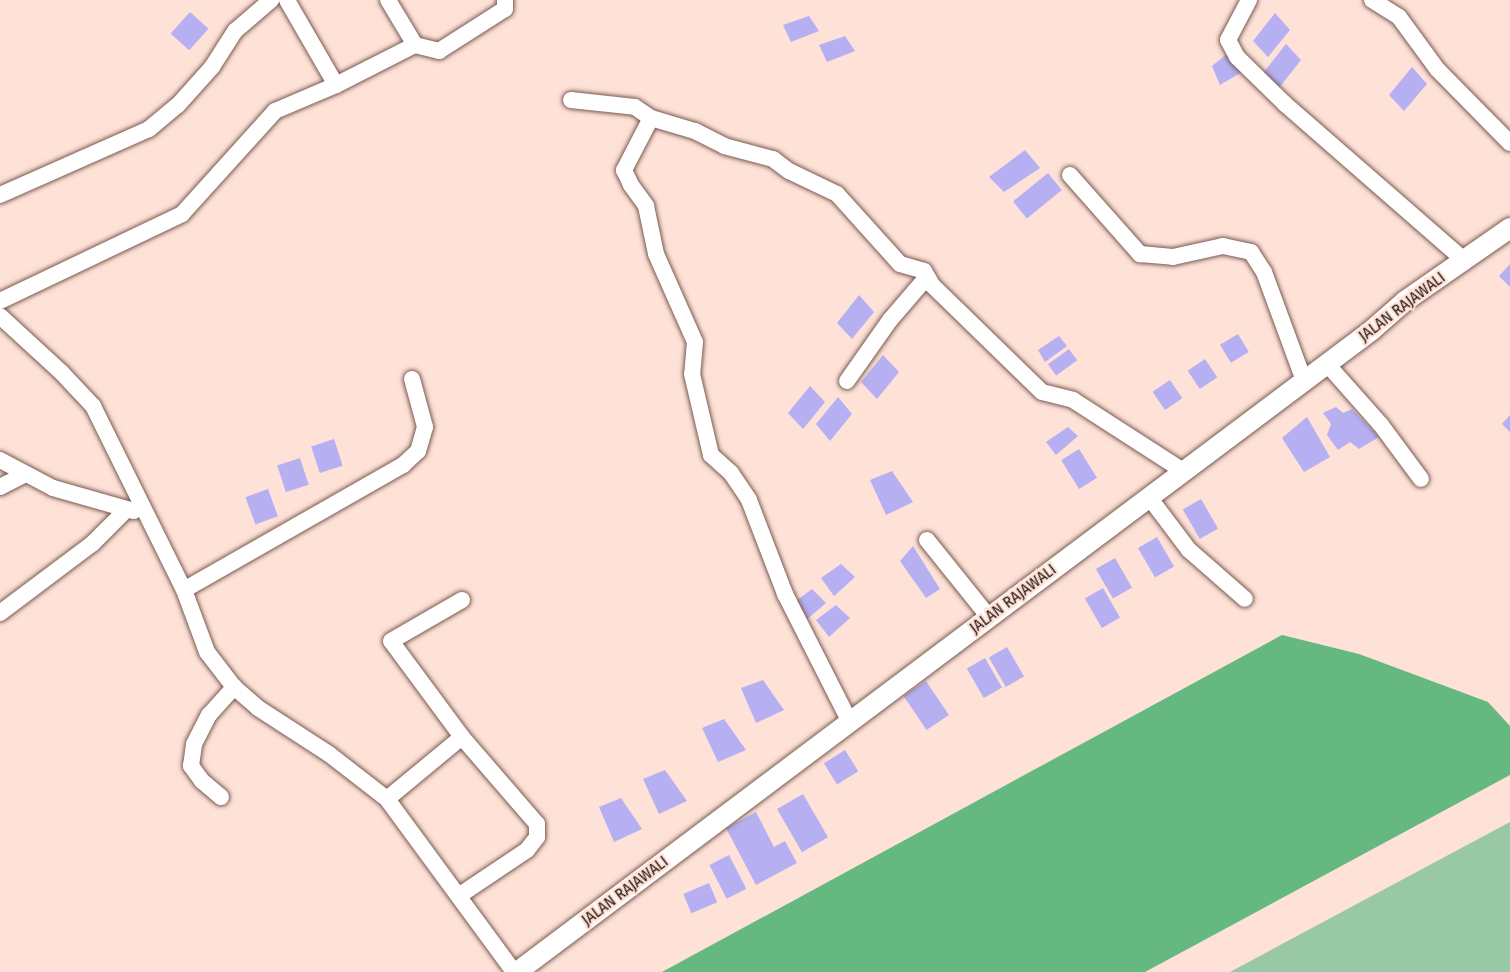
<!DOCTYPE html>
<style>
body{margin:0}
#map{position:relative;width:1510px;height:972px;overflow:hidden;background:#fee1d7;font-family:"Fira Sans Condensed",sans-serif}
div>[style]{position:absolute}
.green>*{inset:0;background:#98c8a5}
.forest>*{inset:0;background:#65b87f}
.building>*{inset:0;background:#b6b0f2;transform-origin:0 0}
.roads{filter:drop-shadow(0 0 2px #795a50) drop-shadow(0 0 2px #795a50)}
.minor>*{height:16px;margin:-8px;padding:0 8px;transform-origin:8px;border-radius:8px;background:#fff}
.tertiary>*{height:20px;margin:-10px;padding:0 10px;transform-origin:10px;border-radius:10px;background:#fff}
span{translate:-50% -50%;white-space:nowrap;text-align:center;line-height:1.15;-webkit-text-stroke:4.5px #fee1d7;paint-order:stroke}
.street-label{font-size:16px;color:#231713}
</style>
<div id="map">
<div class="green">
<div style="clip-path:polygon(1510px 822px,1510px 972px,1230px 972px,1282px 944px)"></div>
</div>
<div class="forest">
<div style="clip-path:polygon(1282px 635px,1359px 654px,1488px 702px,1510px 726px,1510px 775px,1145px 972px,662px 972px)"></div>
</div>
<div class="building">
<div style="left:190px;top:12px;width:25px;height:29px;rotate:42deg"></div>
<div style="clip-path:polygon(1275px 13px,1290px 30px,1268px 57px,1253px 41px)"></div>
<div style="clip-path:polygon(809px 16px,819px 31px,791px 42px,783px 25px)"></div>
<div style="clip-path:polygon(845px 36px,855px 51px,827px 62px,819px 45px)"></div>
<div style="clip-path:polygon(1286px 44px,1301px 60px,1279px 88px,1264px 72px)"></div>
<div style="clip-path:polygon(1228px 53px,1242px 72px,1220px 85px,1212px 66px)"></div>
<div style="clip-path:polygon(1412px 67px,1427px 84px,1404px 111px,1389px 95px)"></div>
<div style="clip-path:polygon(1025px 150px,1040px 168px,1004px 192px,989px 177px)"></div>
<div style="left:1048px;top:173px;width:22px;height:45px;rotate:51deg"></div>
<div style="clip-path:polygon(1510px 264px,1510px 287px,1499px 276px)"></div>
<div style="clip-path:polygon(859px 295px,874px 312px,852px 339px,837px 323px)"></div>
<div style="left:1238px;top:334px;width:21px;height:21px;rotate:59deg"></div>
<div style="clip-path:polygon(1059px 336px,1067px 346px,1045px 362px,1038px 350px)"></div>
<div style="left:1069px;top:349px;width:14px;height:26px;rotate:54deg"></div>
<div style="clip-path:polygon(883px 355px,899px 372px,877px 399px,861px 382px)"></div>
<div style="left:1205px;top:359px;width:22px;height:21px;rotate:56deg"></div>
<div style="left:1170px;top:380px;width:22px;height:21px;rotate:56deg"></div>
<div style="clip-path:polygon(810px 386px,825px 402px,803px 429px,788px 413px)"></div>
<div style="clip-path:polygon(838px 397px,852px 414px,830px 441px,816px 424px)"></div>
<div style="clip-path:polygon(1336px 407px,1343px 413px,1352px 409px,1379px 437px,1359px 449px,1350px 442px,1338px 450px,1327px 435px,1331px 424px,1323px 413px)"></div>
<div style="clip-path:polygon(1510px 415px,1510px 432px,1502px 424px)"></div>
<div style="clip-path:polygon(1307px 417px,1330px 457px,1304px 472px,1282px 438px)"></div>
<div style="clip-path:polygon(1068px 427px,1078px 436px,1056px 455px,1046px 442px)"></div>
<div style="left:334px;top:439px;width:28px;height:24px;rotate:72deg"></div>
<div style="left:1079px;top:449px;width:34px;height:21px;rotate:58deg"></div>
<div style="left:300px;top:458px;width:28px;height:24px;rotate:72deg"></div>
<div style="clip-path:polygon(892px 471px,913px 502px,886px 515px,870px 480px)"></div>
<div style="left:268px;top:489px;width:29px;height:24px;rotate:70deg"></div>
<div style="left:1201px;top:499px;width:34px;height:21px;rotate:60deg"></div>
<div style="left:1157px;top:537px;width:34px;height:22px;rotate:60deg"></div>
<div style="clip-path:polygon(913px 546px,940px 589px,926px 598px,900px 561px)"></div>
<div style="left:1115px;top:558px;width:34px;height:22px;rotate:60deg"></div>
<div style="clip-path:polygon(841px 564px,855px 577px,834px 596px,821px 578px)"></div>
<div style="left:1103px;top:588px;width:34px;height:21px;rotate:60deg"></div>
<div style="clip-path:polygon(812px 589px,826px 603px,805px 621px,792px 604px)"></div>
<div style="clip-path:polygon(836px 605px,850px 618px,829px 637px,816px 620px)"></div>
<div style="left:1007px;top:647px;width:34px;height:21px;rotate:60deg"></div>
<div style="left:985px;top:658px;width:34px;height:21px;rotate:60deg"></div>
<div style="clip-path:polygon(763px 680px,784px 710px,756px 723px,741px 688px)"></div>
<div style="left:926px;top:681px;width:41px;height:27px;rotate:56deg"></div>
<div style="clip-path:polygon(724px 719px,746px 750px,718px 762px,702px 728px)"></div>
<div style="left:845px;top:750px;width:25px;height:25px;rotate:58deg"></div>
<div style="clip-path:polygon(665px 770px,687px 801px,659px 814px,643px 779px)"></div>
<div style="left:803px;top:794px;width:50px;height:30px;rotate:60deg"></div>
<div style="clip-path:polygon(621px 798px,642px 829px,614px 842px,599px 807px)"></div>
<div style="clip-path:polygon(756px 812px,774px 847px,785px 841px,797px 863px,756px 885px,726px 828px)"></div>
<div style="left:729px;top:855px;width:38px;height:22px;rotate:63deg"></div>
<div style="left:709px;top:883px;width:21px;height:28px;rotate:67deg"></div>
</div>
<div class="roads">
<div class="minor">
<div style="left:388px;top:0;width:52px;rotate:59deg"></div>
<div style="left:1249px;top:0;width:45px;rotate:117.7deg"></div>
<div style="left:1228px;top:40px;width:19px;rotate:62deg"></div>
<div style="left:1237px;top:57px;width:67px;rotate:44.4deg"></div>
<div style="left:1285px;top:104px;width:239px;rotate:41.1deg"></div>
<div style="left:1372px;top:0;width:32px;rotate:32deg"></div>
<div style="left:1399px;top:17px;width:64px;rotate:53.8deg"></div>
<div style="left:1437px;top:69px;width:104px;rotate:45.4deg"></div>
<div style="left:336px;top:85px;width:89px;rotate:-26.9deg"></div>
<div style="left:415px;top:45px;width:25px;rotate:14deg"></div>
<div style="left:439px;top:51px;width:78px;rotate:-32.5deg"></div>
<div style="left:505px;top:9px;width:9px;rotate:-90deg"></div>
<div style="left:571px;top:100px;width:64px;rotate:6.2deg"></div>
<div style="left:635px;top:107px;width:19px;rotate:35deg"></div>
<div style="left:651px;top:118px;width:46px;rotate:16.5deg"></div>
<div style="left:695px;top:131px;width:33px;rotate:27deg"></div>
<div style="left:724px;top:146px;width:51px;rotate:14.9deg"></div>
<div style="left:773px;top:159px;width:20px;rotate:37deg"></div>
<div style="left:789px;top:171px;width:53px;rotate:25.6deg"></div>
<div style="left:837px;top:194px;width:94px;rotate:48deg"></div>
<div style="left:900px;top:264px;width:25px;rotate:16deg"></div>
<div style="left:924px;top:271px;width:16px;rotate:60deg"></div>
<div style="left:932px;top:285px;width:153px;rotate:44.2deg"></div>
<div style="left:1042px;top:392px;width:32px;rotate:14deg"></div>
<div style="left:1073px;top:400px;width:131px;rotate:32.8deg"></div>
<div style="left:651px;top:118px;width:59px;rotate:117.4deg"></div>
<div style="left:624px;top:170px;width:17px;rotate:65deg"></div>
<div style="left:631px;top:185px;width:26px;rotate:54deg"></div>
<div style="left:646px;top:206px;width:49px;rotate:78.2deg"></div>
<div style="left:656px;top:254px;width:96px;rotate:66.1deg"></div>
<div style="left:695px;top:342px;width:32px;rotate:95deg"></div>
<div style="left:692px;top:374px;width:83px;rotate:76.8deg"></div>
<div style="left:711px;top:455px;width:27px;rotate:42deg"></div>
<div style="left:731px;top:473px;width:32px;rotate:56deg"></div>
<div style="left:749px;top:500px;width:101px;rotate:69deg"></div>
<div style="left:785px;top:594px;width:144px;rotate:63.1deg"></div>
<div style="left:1070px;top:175px;width:106px;rotate:48.5deg"></div>
<div style="left:1140px;top:254px;width:33px;rotate:5deg"></div>
<div style="left:1173px;top:257px;width:51px;rotate:-12.4deg"></div>
<div style="left:1223px;top:246px;width:29px;rotate:12deg"></div>
<div style="left:1251px;top:252px;width:24px;rotate:57deg"></div>
<div style="left:1264px;top:272px;width:116px;rotate:69.8deg"></div>
<div style="left:0;top:195px;width:163px;rotate:-23.9deg"></div>
<div style="left:149px;top:129px;width:38px;rotate:-40deg"></div>
<div style="left:178px;top:105px;width:51px;rotate:-48.2deg"></div>
<div style="left:212px;top:67px;width:43px;rotate:-57.4deg"></div>
<div style="left:235px;top:31px;width:48px;rotate:-40.7deg"></div>
<div style="left:0;top:301px;width:202px;rotate:-25.5deg"></div>
<div style="left:182px;top:214px;width:139px;rotate:-47.9deg"></div>
<div style="left:275px;top:111px;width:66px;rotate:-23.1deg"></div>
<div style="left:336px;top:85px;width:98px;rotate:-120deg"></div>
<div style="left:0;top:316px;width:83px;rotate:42.6deg"></div>
<div style="left:61px;top:372px;width:47px;rotate:46.7deg"></div>
<div style="left:93px;top:406px;width:205px;rotate:63.7deg"></div>
<div style="left:1327px;top:364px;width:81px;rotate:48.5deg"></div>
<div style="left:1381px;top:425px;width:67px;rotate:53.5deg"></div>
<div style="left:412px;top:379px;width:50px;rotate:74.8deg"></div>
<div style="left:425px;top:427px;width:25px;rotate:106deg"></div>
<div style="left:418px;top:451px;width:21px;rotate:137deg"></div>
<div style="left:403px;top:465px;width:252px;rotate:150.3deg"></div>
<div style="left:184px;top:590px;width:66px;rotate:69.6deg"></div>
<div style="left:207px;top:652px;width:44px;rotate:52.4deg"></div>
<div style="left:234px;top:687px;width:32px;rotate:41deg"></div>
<div style="left:258px;top:708px;width:85px;rotate:32.9deg"></div>
<div style="left:329px;top:754px;width:73px;rotate:37.8deg"></div>
<div style="left:387px;top:799px;width:215px;rotate:53.7deg"></div>
<div style="left:847px;top:381px;width:75px;rotate:-54.8deg"></div>
<div style="left:890px;top:320px;width:57px;rotate:-49.3deg"></div>
<div style="left:0;top:460px;width:60px;rotate:27.8deg"></div>
<div style="left:53px;top:488px;width:84px;rotate:15.9deg"></div>
<div style="left:0;top:487px;width:29px;rotate:-27deg"></div>
<div style="left:1149px;top:497px;width:66px;rotate:53deg"></div>
<div style="left:1189px;top:550px;width:74px;rotate:41.2deg"></div>
<div style="left:927px;top:540px;width:99px;rotate:51.2deg"></div>
<div style="left:0;top:613px;width:115px;rotate:-36.9deg"></div>
<div style="left:92px;top:544px;width:49px;rotate:-45deg"></div>
<div style="left:221px;top:797px;width:25px;rotate:-140deg"></div>
<div style="left:202px;top:781px;width:19px;rotate:-126deg"></div>
<div style="left:191px;top:766px;width:22px;rotate:-82deg"></div>
<div style="left:194px;top:744px;width:33px;rotate:-63deg"></div>
<div style="left:209px;top:715px;width:38px;rotate:-48deg"></div>
<div style="left:387px;top:799px;width:97px;rotate:-39.6deg"></div>
<div style="left:460px;top:895px;width:81px;rotate:-33.9deg"></div>
<div style="left:527px;top:850px;width:16px;rotate:-52deg"></div>
<div style="left:537px;top:837px;width:13px;rotate:-90deg"></div>
<div style="left:537px;top:824px;width:115px;rotate:-130.8deg"></div>
<div style="left:462px;top:737px;width:119px;rotate:-126.5deg"></div>
<div style="left:391px;top:641px;width:82px;rotate:-30deg"></div>
</div>
<div class="tertiary">
<div style="left:517px;top:972px;width:1069px;rotate:-36.9deg"></div>
<div style="left:1372px;top:330px;width:44px;rotate:-41.3deg"></div>
<div style="left:1405px;top:301px;width:128px;rotate:-34.8deg"></div>
</div>
</div>
<div class="street-label">
<span style="left:1402px;top:307px;rotate:-37deg">JALAN RAJAWALI</span>
<span style="left:1013px;top:599px;rotate:-37deg">JALAN RAJAWALI</span>
<span style="left:625px;top:891px;rotate:-37deg">JALAN RAJAWALI</span>
</div>
</div>
